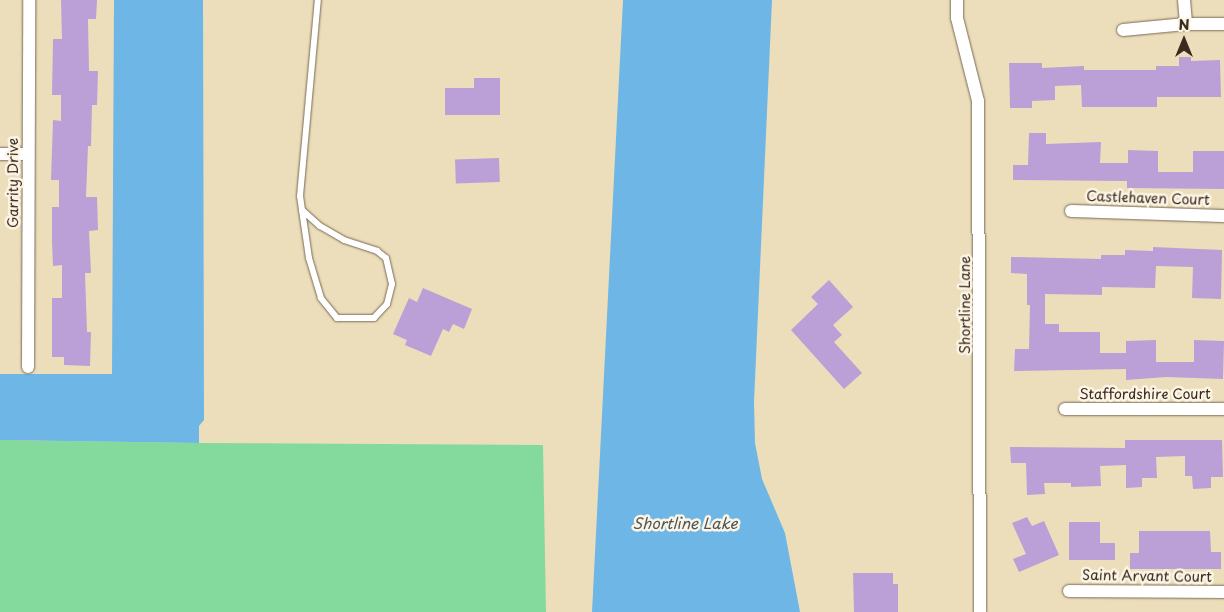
<!DOCTYPE html>
<style>
body{margin:0}
#map{position:relative;width:1224px;height:612px;overflow:hidden;background:#ecdebb;font-family:"Playpen Sans",sans-serif}
div>[style]{position:absolute}
.green>*{inset:0;background:#84da9d}
.water>*{inset:0;background:#6db6e5}
.building>*{inset:0;background:#bb9fd7;transform-origin:0 0}
.roads{filter:drop-shadow(0 0 1px #796955) drop-shadow(0 0 1px #796955)}
.service>*{height:6px;margin:-3px;padding:0 3px;transform-origin:3px;border-radius:3px;background:#fff}
.minor>*{height:12px;margin:-6px;padding:0 6px;transform-origin:6px;border-radius:6px;background:#fff}
span{translate:-50% -50%;white-space:nowrap;text-align:center;line-height:1.15;-webkit-text-stroke:5px #fcf5e5;paint-order:stroke}
.street-label{font-size:14px;color:#3b2a1e}
.water-label{font-size:15px;color:#4a545a;font-style:italic}
.north{position:absolute;left:1159px;top:15px;width:50px;height:50px;-webkit-text-stroke:4px #fcf5e5;paint-order:stroke;rotate:0deg;font-size:14px;font-weight:700;line-height:20px;text-align:center;color:#3b2a1e}
.north::after{content:'';display:block;margin:auto;width:18px;height:22px;background:#3b2a1e;clip-path:polygon(50% 0,100% 100%,50% 72%,0 100%)}
</style>
<div id="map">
<div class="green">
<div style="clip-path:polygon(0 440px,199px 443px,543px 445px,546px 612px,0 612px)"></div>
</div>
<div class="water">
<div style="clip-path:polygon(114px 0,203px 0,204px 420px,199px 426px,199px 443px,0 440px,0 374px,112px 374px)"></div>
<div style="clip-path:polygon(623px 0,772px 0,754px 402px,755px 443px,762px 479px,785px 533px,800px 612px,592px 612px)"></div>
</div>
<div class="building">
<div style="clip-path:polygon(61px 0,97px 0,96px 19px,88px 19px,89px 71px,98px 71px,97px 105px,92px 105px,91px 146px,88px 146px,86px 197px,97px 197px,98px 230px,89px 231px,91px 273px,85px 273px,87px 332px,91px 332px,90px 366px,64px 365px,64px 357px,52px 357px,52px 298px,62px 298px,62px 265px,53px 266px,52px 241px,52px 207px,59px 207px,59px 180px,51px 180px,53px 120px,61px 121px,61px 95px,52px 95px,53px 39px,62px 39px)"></div>
<div style="clip-path:polygon(1179px 57px,1191px 57px,1191px 61px,1220px 60px,1221px 97px,1157px 97px,1157px 107px,1082px 107px,1081px 85px,1055px 86px,1055px 100px,1032px 101px,1032px 108px,1010px 108px,1009px 63px,1042px 63px,1042px 68px,1084px 66px,1084px 70px,1156px 70px,1156px 66px,1179px 66px)"></div>
<div style="clip-path:polygon(474px 78px,500px 78px,500px 115px,445px 115px,445px 88px,474px 88px)"></div>
<div style="clip-path:polygon(1029px 133px,1046px 133px,1046px 144px,1101px 142px,1100px 163px,1128px 163px,1128px 150px,1158px 151px,1158px 172px,1193px 172px,1193px 151px,1224px 151px,1224px 189px,1127px 188px,1127px 181px,1013px 180px,1013px 165px,1028px 165px)"></div>
<div style="left:499px;top:158px;width:24px;height:44px;rotate:88deg"></div>
<div style="clip-path:polygon(1153px 247px,1222px 250px,1221px 299px,1192px 298px,1193px 267px,1156px 266px,1155px 288px,1102px 287px,1102px 295px,1045px 294px,1045px 324px,1059px 324px,1059px 332px,1100px 332px,1100px 353px,1126px 353px,1126px 341px,1156px 340px,1156px 362px,1194px 362px,1194px 340px,1224px 341px,1223px 379px,1166px 377px,1126px 380px,1126px 369px,1014px 371px,1015px 349px,1029px 349px,1030px 305px,1027px 305px,1027px 274px,1011px 273px,1011px 257px,1101px 259px,1101px 255px,1125px 255px,1125px 250px,1153px 251px)"></div>
<div style="clip-path:polygon(829px 280px,853px 307px,833px 325px,842px 335px,834px 342px,862px 373px,844px 389px,791px 330px,818px 304px,811px 297px)"></div>
<div style="clip-path:polygon(423px 288px,472px 309px,464px 329px,453px 324px,449px 332px,443px 329px,431px 356px,405px 345px,407px 340px,393px 334px,409px 298px,417px 302px)"></div>
<div style="clip-path:polygon(1125px 440px,1222px 440px,1223px 477px,1211px 477px,1211px 488px,1193px 489px,1192px 476px,1185px 476px,1185px 456px,1156px 457px,1157px 478px,1142px 478px,1142px 487px,1126px 488px,1126px 465px,1100px 466px,1101px 486px,1071px 487px,1071px 483px,1044px 483px,1045px 494px,1027px 495px,1026px 463px,1011px 463px,1010px 447px,1125px 448px)"></div>
<div style="clip-path:polygon(1027px 517px,1032px 526px,1044px 521px,1059px 555px,1019px 572px,1013px 559px,1026px 554px,1012px 523px)"></div>
<div style="clip-path:polygon(1069px 522px,1100px 522px,1100px 543px,1115px 543px,1115px 560px,1069px 560px)"></div>
<div style="clip-path:polygon(1139px 531px,1210px 531px,1211px 552px,1221px 552px,1221px 569px,1130px 569px,1130px 553px,1139px 553px)"></div>
<div style="clip-path:polygon(853px 573px,893px 573px,893px 584px,898px 584px,898px 612px,854px 612px)"></div>
</div>
<div class="roads">
<div class="service">
<div style="left:302px;top:210px;width:24px;rotate:42deg"></div>
<div style="left:320px;top:226px;width:28px;rotate:30deg"></div>
<div style="left:344px;top:240px;width:35px;rotate:18deg"></div>
<div style="left:377px;top:251px;width:11px;rotate:38deg"></div>
<div style="left:386px;top:258px;width:27px;rotate:77deg"></div>
<div style="left:392px;top:284px;width:21px;rotate:104deg"></div>
<div style="left:387px;top:304px;width:19px;rotate:133deg"></div>
<div style="left:374px;top:318px;width:37px;rotate:180deg"></div>
<div style="left:337px;top:318px;width:26px;rotate:-129deg"></div>
<div style="left:321px;top:298px;width:42px;rotate:-106.7deg"></div>
<div style="left:309px;top:258px;width:49px;rotate:-98.3deg"></div>
<div style="left:302px;top:210px;width:14px;rotate:-98deg"></div>
<div style="left:300px;top:196px;width:197px;rotate:-84.8deg"></div>
</div>
<div class="minor">
<div style="left:957px;top:0;width:18px;rotate:90deg"></div>
<div style="left:957px;top:18px;width:86px;rotate:75.8deg"></div>
<div style="left:978px;top:101px;width:511px;rotate:89.78deg"></div>
<div style="left:1184px;top:0;width:24px;rotate:85deg"></div>
<div style="left:1123px;top:30px;width:63px;rotate:-5.4deg"></div>
<div style="left:1186px;top:24px;width:38px"></div>
<div style="left:0;top:154px;width:28px"></div>
<div style="left:1071px;top:211px;width:153px;rotate:1.9deg"></div>
<div style="left:28px;top:367px;width:367px;rotate:-89.8deg"></div>
<div style="left:1065px;top:409px;width:159px"></div>
<div style="left:1069px;top:591px;width:155px;rotate:0.4deg"></div>
</div>
</div>
<div class="street-label">
<span style="left:13px;top:183px;rotate:-90deg">Garrity Drive</span>
<span style="left:1148px;top:198px;rotate:2deg">Castlehaven Court</span>
<span style="left:965px;top:305px;rotate:-90deg">Shortline Lane</span>
<span style="left:1145px;top:394px">Staffordshire Court</span>
<span style="left:1147px;top:576px;rotate:1deg">Saint Arvant Court</span>
</div>
<div class="water-label">
<span style="left:685px;top:523px">Shortline Lake</span>
</div>
<div class="north">N</div>
</div>
